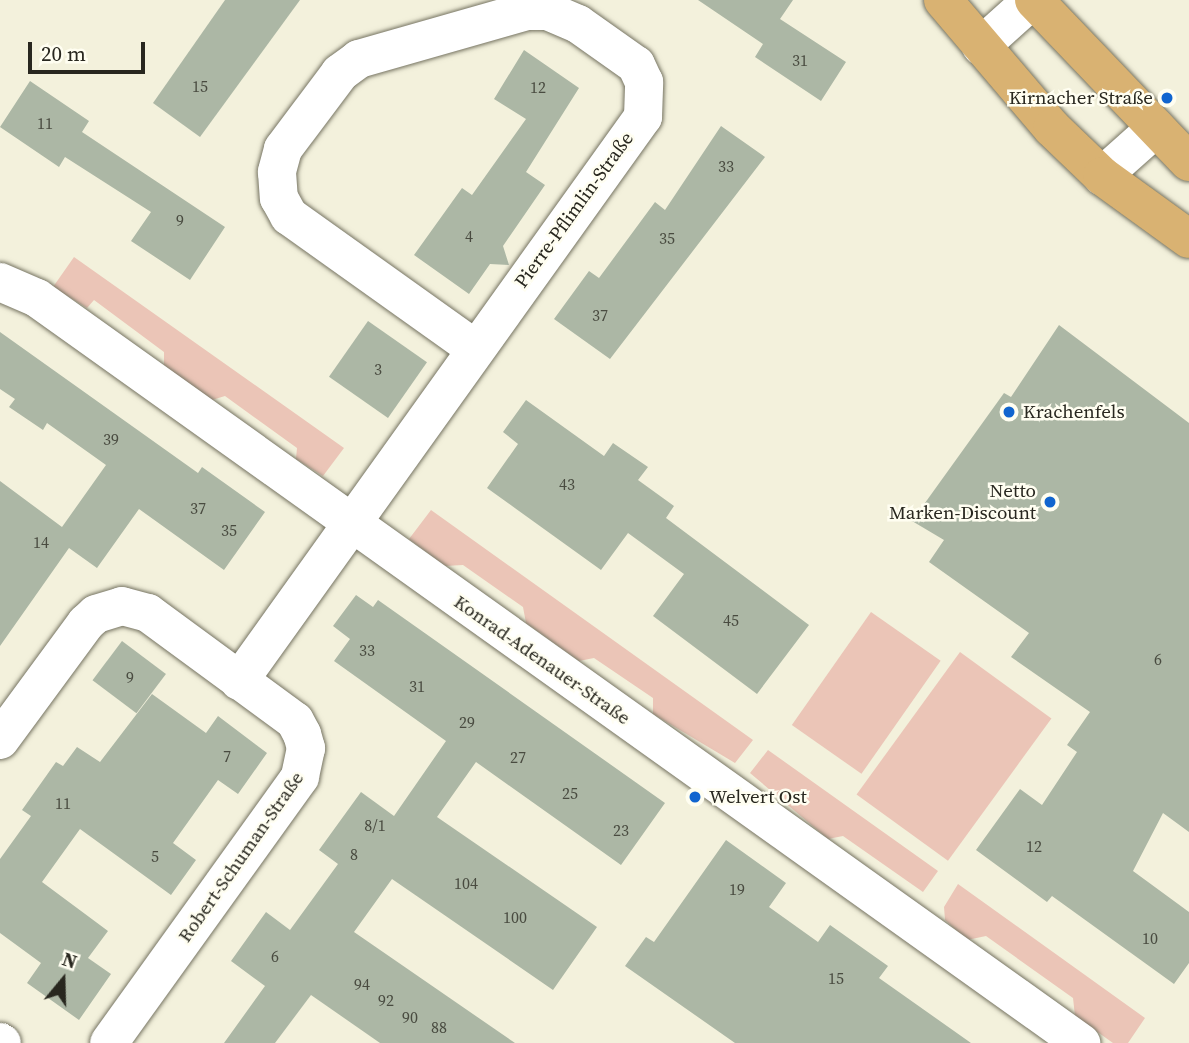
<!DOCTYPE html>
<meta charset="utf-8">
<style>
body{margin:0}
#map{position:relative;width:1189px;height:1043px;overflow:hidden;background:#f3f1dc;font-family:"Source Serif 4",serif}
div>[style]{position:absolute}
.green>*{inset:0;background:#ebc5b7;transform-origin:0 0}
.building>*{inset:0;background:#acb7a5;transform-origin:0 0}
.roads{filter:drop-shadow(0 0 2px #767462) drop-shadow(0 0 2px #767462)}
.minor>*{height:38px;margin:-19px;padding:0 19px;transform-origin:19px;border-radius:19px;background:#fff}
.major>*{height:38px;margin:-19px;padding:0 19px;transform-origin:19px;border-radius:19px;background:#d9b272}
.dots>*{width:19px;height:19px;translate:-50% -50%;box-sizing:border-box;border:4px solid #fffef1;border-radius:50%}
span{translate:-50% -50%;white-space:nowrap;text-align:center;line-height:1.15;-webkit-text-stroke:5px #fffef1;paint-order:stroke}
.number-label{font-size:16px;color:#494b40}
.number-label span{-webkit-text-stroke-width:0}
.poi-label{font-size:19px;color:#28271f}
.right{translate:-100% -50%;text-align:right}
.left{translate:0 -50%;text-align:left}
.street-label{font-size:19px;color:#28271f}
.north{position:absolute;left:28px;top:945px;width:70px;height:70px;-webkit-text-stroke:5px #fffef1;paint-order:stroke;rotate:19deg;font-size:19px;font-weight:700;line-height:28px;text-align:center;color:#28271f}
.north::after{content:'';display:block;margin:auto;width:24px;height:32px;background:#28271f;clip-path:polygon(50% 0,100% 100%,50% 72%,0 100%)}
.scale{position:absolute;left:28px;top:42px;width:117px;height:32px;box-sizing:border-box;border:4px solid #28271f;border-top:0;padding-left:9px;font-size:21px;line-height:24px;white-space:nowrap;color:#28271f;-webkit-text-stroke:5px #fffef1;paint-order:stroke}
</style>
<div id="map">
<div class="green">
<div style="clip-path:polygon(74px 257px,344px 448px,323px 476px,296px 459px,297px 448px,225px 396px,212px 400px,164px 366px,164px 352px,94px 300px,87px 308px,53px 287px)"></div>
<div style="clip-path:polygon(431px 510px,753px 740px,735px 763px,653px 714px,653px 698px,594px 658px,579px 661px,526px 623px,523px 607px,463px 565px,445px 566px,409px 539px)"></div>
<div style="left:871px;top:612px;width:85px;height:138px;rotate:35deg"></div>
<div style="left:960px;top:652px;width:113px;height:176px;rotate:36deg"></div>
<div style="clip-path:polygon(768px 750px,938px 871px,923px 892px,843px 836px,828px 839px,750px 773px)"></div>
<div style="clip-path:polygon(958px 884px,1145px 1018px,1128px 1043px,1113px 1043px,1075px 1016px,1073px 998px,986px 936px,967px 940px,945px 920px,944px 907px)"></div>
</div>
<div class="building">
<div style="clip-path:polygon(225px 0,300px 0,200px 137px,153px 103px)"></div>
<div style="clip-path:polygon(698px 0,793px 0,780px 19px,846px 62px,821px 101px,755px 57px,763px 44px)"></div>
<div style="clip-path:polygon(524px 50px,579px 88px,526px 172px,545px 185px,503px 246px,509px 265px,490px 264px,469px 294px,414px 255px,462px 188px,472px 195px,526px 119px,494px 99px)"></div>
<div style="clip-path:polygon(30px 81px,89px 121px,82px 132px,225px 227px,190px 280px,131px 241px,151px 212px,65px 157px,59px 167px,0 127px)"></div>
<div style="clip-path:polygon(721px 126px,765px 157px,610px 359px,554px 319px,589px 271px,599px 278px,655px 202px,665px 210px)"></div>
<div style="left:368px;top:321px;width:72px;height:68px;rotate:35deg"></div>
<div style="clip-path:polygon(1059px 325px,1189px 423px,1189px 832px,1163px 813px,1133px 871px,1189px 912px,1189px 963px,1174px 984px,1052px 896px,1047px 902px,976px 850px,1020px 789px,1042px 805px,1077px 752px,1067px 745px,1090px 712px,1011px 657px,1029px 633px,929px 562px,944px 540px,912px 521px,1004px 393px,1011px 397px)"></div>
<div style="clip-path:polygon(0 332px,198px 473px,202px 467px,265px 512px,224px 570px,139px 509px,97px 568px,69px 548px,0 646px,0 481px,62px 527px,106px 465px,47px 423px,43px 430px,9px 407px,15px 399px,0 389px)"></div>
<div style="clip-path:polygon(526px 400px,604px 456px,613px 443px,648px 467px,638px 480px,674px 506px,666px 518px,809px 625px,757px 694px,653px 616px,684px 574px,628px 533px,601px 570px,487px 488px,518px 444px,503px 432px)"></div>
<div style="clip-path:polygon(356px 595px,373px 607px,378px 600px,665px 803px,621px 865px,476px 762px,437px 817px,597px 927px,553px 990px,392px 879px,354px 932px,515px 1043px,380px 1043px,311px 995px,275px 1043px,224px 1043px,265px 986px,231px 961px,266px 912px,290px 930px,338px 864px,319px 850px,361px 792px,394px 816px,446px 741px,334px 661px,350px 639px,333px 626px)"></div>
<div style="left:122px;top:641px;width:55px;height:49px;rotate:37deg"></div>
<div style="clip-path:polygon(152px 694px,206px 733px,218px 716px,267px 753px,238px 794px,218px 780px,173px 843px,196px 860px,171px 895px,80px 829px,42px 882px,108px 931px,88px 958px,111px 974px,79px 1020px,27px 983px,41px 963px,0 933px,0 859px,31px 816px,22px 810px,56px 762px,63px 766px,77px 747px,100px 762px)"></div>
<div style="clip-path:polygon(726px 840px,786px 883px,769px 907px,818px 942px,830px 925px,888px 966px,879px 978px,971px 1043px,735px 1043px,625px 966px,646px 937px,654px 942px)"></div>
</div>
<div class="roads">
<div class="minor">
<div style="left:981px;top:46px;width:69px;rotate:-42deg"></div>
<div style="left:1102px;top:176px;width:72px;rotate:-41.6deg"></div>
<div style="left:0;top:282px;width:40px;rotate:23.4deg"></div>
<div style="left:37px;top:298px;width:1283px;rotate:35.51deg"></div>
<div style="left:239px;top:681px;width:694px;rotate:-54.39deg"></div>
<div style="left:643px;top:117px;width:35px;rotate:-88deg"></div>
<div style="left:644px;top:82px;width:19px;rotate:-115deg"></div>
<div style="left:636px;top:65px;width:71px;rotate:-144.7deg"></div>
<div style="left:578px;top:24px;width:33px;rotate:-157deg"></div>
<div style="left:548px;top:11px;width:21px;rotate:180deg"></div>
<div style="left:527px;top:11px;width:175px;rotate:164.1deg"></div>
<div style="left:359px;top:59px;width:24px;rotate:144deg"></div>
<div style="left:340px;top:73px;width:95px;rotate:126.9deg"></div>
<div style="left:283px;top:149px;width:24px;rotate:105deg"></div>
<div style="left:277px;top:172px;width:26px;rotate:86deg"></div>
<div style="left:279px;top:198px;width:21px;rotate:61deg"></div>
<div style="left:289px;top:216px;width:227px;rotate:35.5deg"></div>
<div style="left:0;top:740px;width:145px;rotate:-53.7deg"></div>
<div style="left:86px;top:623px;width:13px;rotate:-42deg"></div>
<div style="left:96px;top:614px;width:27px;rotate:-17deg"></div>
<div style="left:122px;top:606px;width:27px;rotate:15deg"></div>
<div style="left:148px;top:613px;width:182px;rotate:36.3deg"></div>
<div style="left:295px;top:721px;width:15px;rotate:62deg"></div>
<div style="left:302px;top:734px;width:15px;rotate:74deg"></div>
<div style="left:306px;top:748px;width:30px;rotate:102deg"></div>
<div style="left:300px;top:777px;width:327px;rotate:125.7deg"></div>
<div style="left:0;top:1042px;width:2px;rotate:27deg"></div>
</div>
<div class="major">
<div style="left:943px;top:0;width:168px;rotate:49.6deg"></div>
<div style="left:1052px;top:128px;width:69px;rotate:43.8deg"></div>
<div style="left:1102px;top:176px;width:107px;rotate:35.9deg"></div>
<div style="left:1034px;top:0;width:224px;rotate:46.3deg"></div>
</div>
</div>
<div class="dots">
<div style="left:1167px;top:98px;background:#1165cf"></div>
<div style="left:1009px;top:412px;background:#1165cf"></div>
<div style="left:1050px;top:502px;background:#1165cf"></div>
<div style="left:695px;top:797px;background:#1165cf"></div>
</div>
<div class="number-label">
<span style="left:800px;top:60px">31</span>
<span style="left:200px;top:86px">15</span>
<span style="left:538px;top:87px">12</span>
<span style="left:45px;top:123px">11</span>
<span style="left:726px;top:166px">33</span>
<span style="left:180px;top:220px">9</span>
<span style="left:469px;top:236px">4</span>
<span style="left:667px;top:238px">35</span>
<span style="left:600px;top:315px">37</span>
<span style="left:378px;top:369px">3</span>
<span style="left:111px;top:439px">39</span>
<span style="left:567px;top:484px">43</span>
<span style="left:198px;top:508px">37</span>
<span style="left:229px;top:530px">35</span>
<span style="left:41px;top:542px">14</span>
<span style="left:731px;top:620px">45</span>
<span style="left:367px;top:650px">33</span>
<span style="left:1158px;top:659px">6</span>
<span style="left:130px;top:677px">9</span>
<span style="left:417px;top:686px">31</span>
<span style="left:467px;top:722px">29</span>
<span style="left:227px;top:756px">7</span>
<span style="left:518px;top:757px">27</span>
<span style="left:570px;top:793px">25</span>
<span style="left:63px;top:803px">11</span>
<span style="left:375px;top:825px">8/1</span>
<span style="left:621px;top:830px">23</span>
<span style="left:1034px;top:846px">12</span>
<span style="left:354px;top:854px">8</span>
<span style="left:155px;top:856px">5</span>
<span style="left:466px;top:883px">104</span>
<span style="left:737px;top:889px">19</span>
<span style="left:515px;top:917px">100</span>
<span style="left:1150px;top:938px">10</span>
<span style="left:275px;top:956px">6</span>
<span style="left:836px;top:978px">15</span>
<span style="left:362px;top:984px">94</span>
<span style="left:386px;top:1000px">92</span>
<span style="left:410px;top:1017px">90</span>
<span style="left:439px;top:1027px">88</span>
</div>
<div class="poi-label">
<span class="right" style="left:1153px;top:98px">Kirnacher Straße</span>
<span class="left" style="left:1023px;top:412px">Krachenfels</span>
<span class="right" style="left:1036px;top:502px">Netto<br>Marken-Discount</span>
<span class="left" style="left:709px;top:797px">Welvert Ost</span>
</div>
<div class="street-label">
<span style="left:574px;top:210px;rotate:-54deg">Pierre-Pflimlin-Straße</span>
<span style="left:542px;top:660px;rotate:35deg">Konrad-Adenauer-Straße</span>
<span style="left:241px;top:857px;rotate:-55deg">Robert-Schuman-Straße</span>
</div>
<div class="north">N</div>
<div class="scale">20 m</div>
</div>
